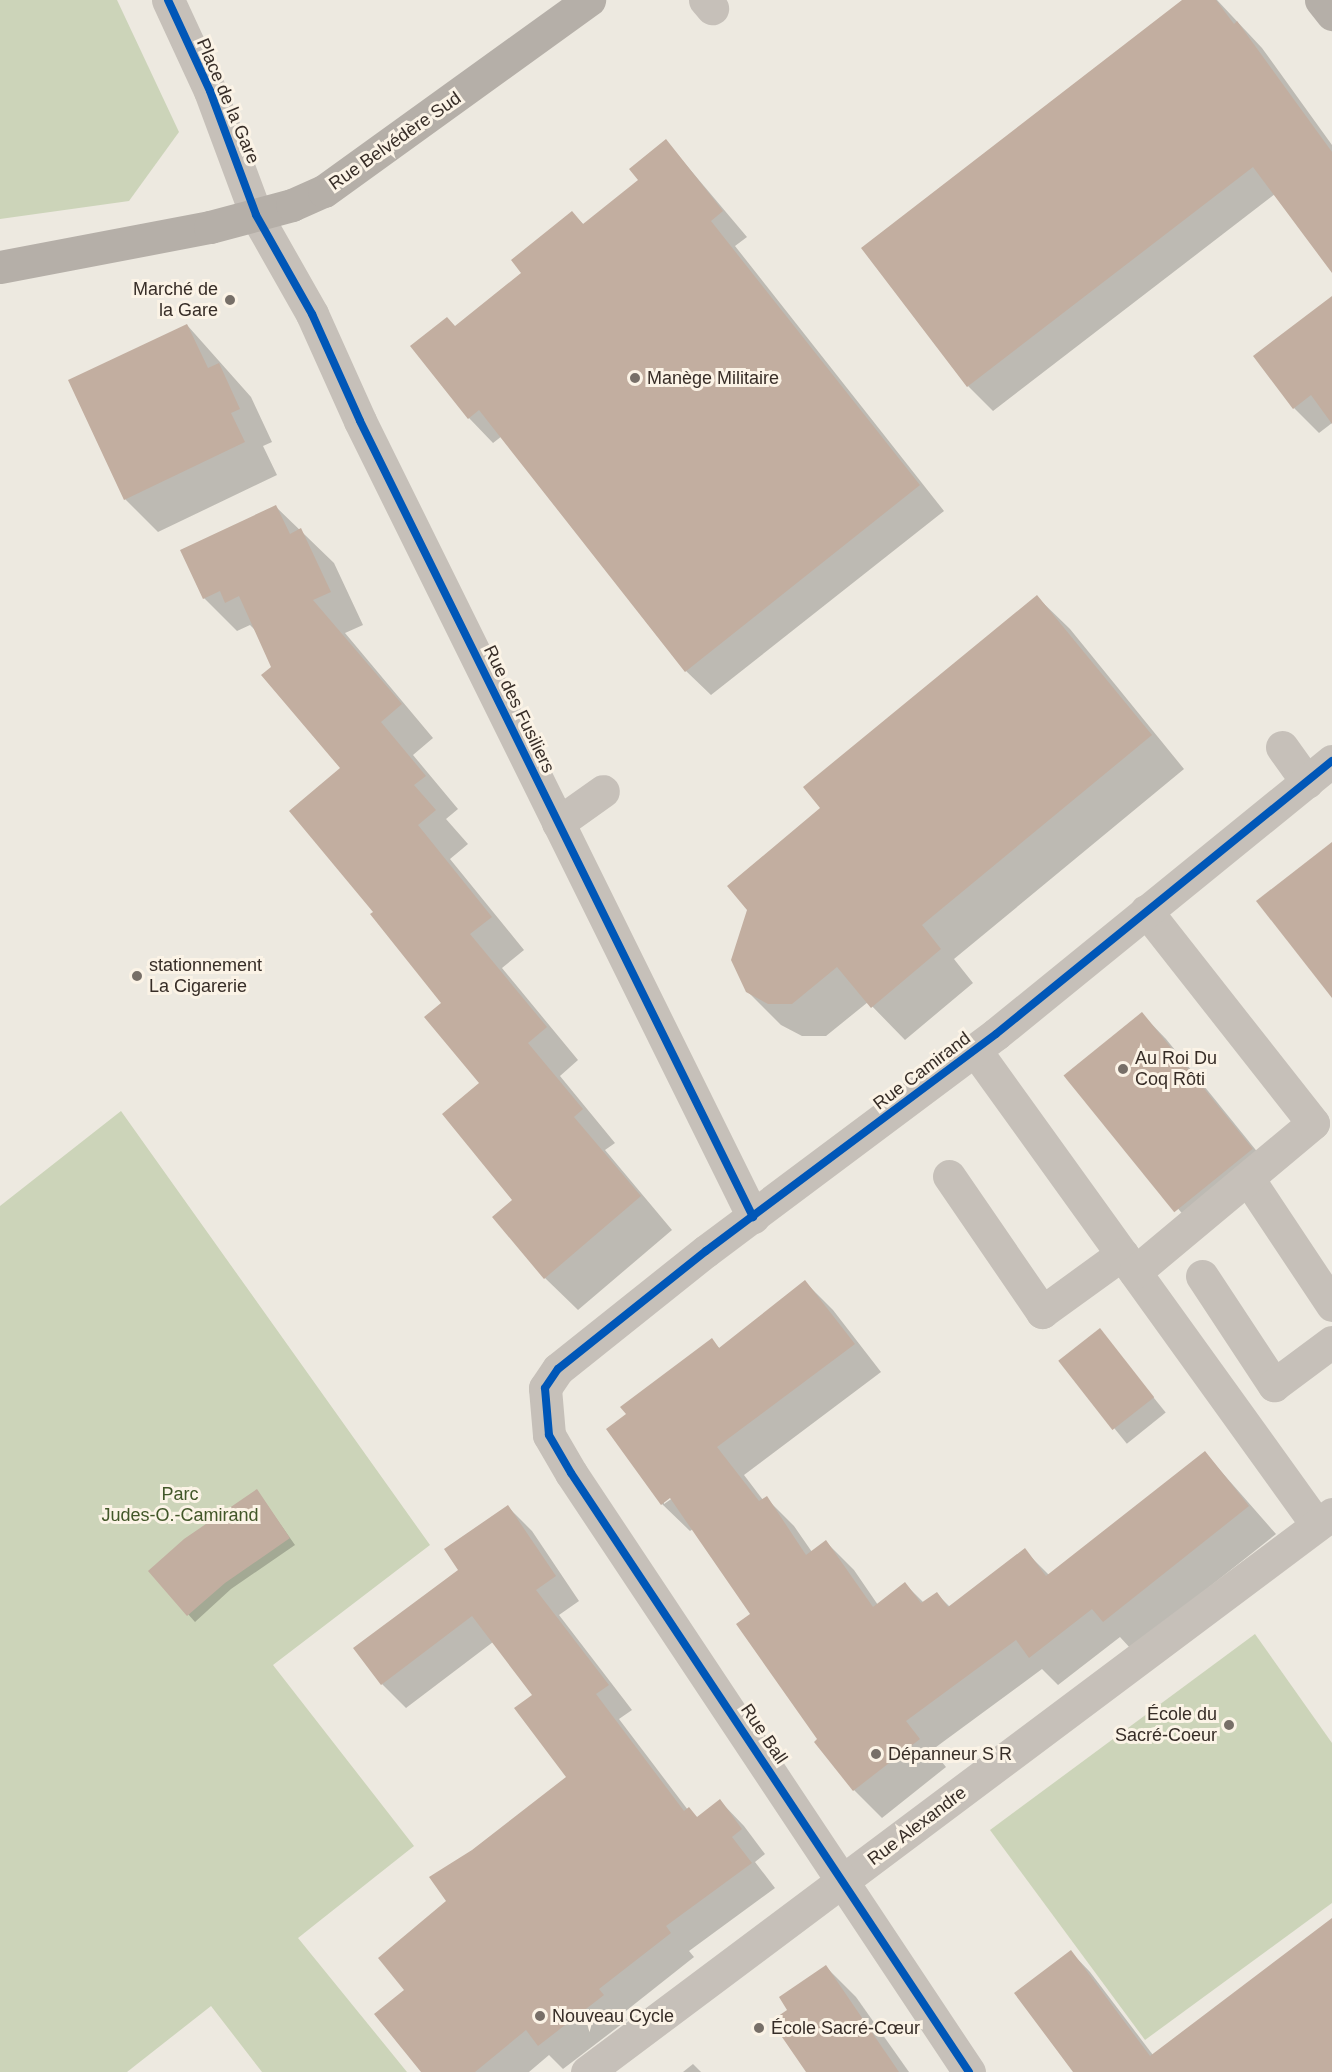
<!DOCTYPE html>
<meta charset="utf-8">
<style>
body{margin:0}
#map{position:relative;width:1332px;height:2072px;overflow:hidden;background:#ede9e0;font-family:Arial,sans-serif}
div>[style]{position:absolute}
.green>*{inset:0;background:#ccd4b9}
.shadow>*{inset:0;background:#0003;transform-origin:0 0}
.building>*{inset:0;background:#c2aea0;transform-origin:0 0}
.minor>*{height:33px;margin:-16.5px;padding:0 16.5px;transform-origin:16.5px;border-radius:16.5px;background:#c6c0b9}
.major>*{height:33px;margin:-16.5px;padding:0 16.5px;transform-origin:16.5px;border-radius:16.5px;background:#b5afa8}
.cycleway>*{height:8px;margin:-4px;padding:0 4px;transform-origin:4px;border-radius:4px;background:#0057b8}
.dots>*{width:16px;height:16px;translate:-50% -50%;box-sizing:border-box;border:3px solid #fbf3e6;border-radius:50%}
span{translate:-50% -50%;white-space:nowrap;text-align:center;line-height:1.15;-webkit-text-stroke:6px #fbf3e6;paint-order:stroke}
.street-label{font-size:18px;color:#372d27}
.poi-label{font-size:18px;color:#372d27}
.right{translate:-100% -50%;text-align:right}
.left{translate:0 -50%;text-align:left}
.park-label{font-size:18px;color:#425729}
</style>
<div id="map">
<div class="green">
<div style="clip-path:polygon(0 0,117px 0,179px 132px,129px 201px,0 219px)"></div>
<div style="clip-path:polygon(121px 1111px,430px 1545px,273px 1665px,414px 1846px,298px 1938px,407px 2072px,262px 2072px,211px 2006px,127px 2072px,0 2072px,0 1206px)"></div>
<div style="clip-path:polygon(1255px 1634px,1332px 1743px,1332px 1903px,1145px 2040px,990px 1830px)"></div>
</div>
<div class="shadow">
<div style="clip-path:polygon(1185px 0,1217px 0,1262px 48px,1332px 145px,1332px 270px,1275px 194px,993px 411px,968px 386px)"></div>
<div style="clip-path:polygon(666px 141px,747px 237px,735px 246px,944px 511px,711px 695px,686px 671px,502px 436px,493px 443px,469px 418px,456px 327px,523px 273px,572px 213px,584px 225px,640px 180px)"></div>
<div style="clip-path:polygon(1332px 298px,1332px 423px,1319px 433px,1294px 408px)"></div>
<div style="clip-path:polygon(187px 325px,251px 397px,272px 442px,263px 446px,277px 475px,158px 532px,125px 499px)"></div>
<div style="clip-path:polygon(275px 506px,334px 563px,363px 625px,345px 633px,433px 738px,413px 755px,458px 809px,446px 819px,468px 844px,450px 859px,524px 950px,502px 968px,578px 1060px,560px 1076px,615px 1143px,605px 1150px,672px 1230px,578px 1310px,545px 1278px,514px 1200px,481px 1084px,443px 1003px,375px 912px,342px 769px,273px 667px,257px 632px,250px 625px,237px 631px,204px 598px)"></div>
<div style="clip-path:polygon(1037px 597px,1070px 629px,1184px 769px,954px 959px,973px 983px,905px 1040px,868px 1002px,826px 1036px,802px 1036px,781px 1025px,748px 992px,823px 809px)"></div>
<div style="clip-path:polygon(1142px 1014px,1166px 1039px,1276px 1175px,1202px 1237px,1066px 1076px)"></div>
<div style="clip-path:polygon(evenodd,805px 1282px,833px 1310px,881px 1372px,744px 1475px,763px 1500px,766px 1498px,794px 1526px,812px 1552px,826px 1542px,854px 1570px,878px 1605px,905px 1584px,924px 1603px,937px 1594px,950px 1607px,1024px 1550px,1050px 1576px,1205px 1453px,1276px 1534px,1131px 1649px,1120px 1637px,1058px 1685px,1042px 1669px,932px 1750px,946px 1767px,882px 1818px,854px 1790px,819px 1739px,752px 1615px,693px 1529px,690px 1531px,662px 1504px,712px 1340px,720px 1349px,805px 1282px,677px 1495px,664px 1504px,664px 1500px,677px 1495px)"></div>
<div style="left:1099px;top:1330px;width:106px;height:50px;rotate:51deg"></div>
<div style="clip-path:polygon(257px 1491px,295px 1545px,231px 1589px,195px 1622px,150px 1571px)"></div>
<div style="clip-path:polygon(508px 1507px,532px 1531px,579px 1601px,559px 1615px,632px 1710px,619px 1719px,688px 1810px,698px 1818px,720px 1801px,744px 1826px,765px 1854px,755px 1862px,775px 1888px,689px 1951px,694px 1957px,622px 2014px,627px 2020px,563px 2069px,549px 2055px,529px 2072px,423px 2072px,406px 1990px,448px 1901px,473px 1851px,568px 1777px,534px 1695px,493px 1642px,406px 1708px,382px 1684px)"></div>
<div style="clip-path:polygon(1332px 1920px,1332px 2072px,1075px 2072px,1071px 1952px,1090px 1972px,1153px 2055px)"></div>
<div style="clip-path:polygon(826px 1967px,856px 1997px,909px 2072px,808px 2072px,789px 2011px)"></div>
<div style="clip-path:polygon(693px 2064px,701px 2072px,683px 2072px)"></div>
</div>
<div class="building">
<div style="clip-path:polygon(1182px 0,1216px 0,1234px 24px,1237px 21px,1332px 152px,1332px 273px,1253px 167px,967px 387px,861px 248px)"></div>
<div style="clip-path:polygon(666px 139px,723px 211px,711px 221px,920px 485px,685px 672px,479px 410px,468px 419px,410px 346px,447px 317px,455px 326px,521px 273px,511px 260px,572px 211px,583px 224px,638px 180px,629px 169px)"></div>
<div style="clip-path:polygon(1332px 296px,1332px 424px,1311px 395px,1293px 409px,1253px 356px)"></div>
<div style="clip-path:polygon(187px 324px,208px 368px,219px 363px,240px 409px,231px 413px,245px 442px,124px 500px,68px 380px)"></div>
<div style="clip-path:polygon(276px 505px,290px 534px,301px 528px,331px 592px,313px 600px,402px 704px,381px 722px,426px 776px,414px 785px,436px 810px,418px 825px,492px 917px,470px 934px,547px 1027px,528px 1043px,583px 1109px,574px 1117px,641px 1196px,544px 1279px,492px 1217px,512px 1200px,442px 1114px,479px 1083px,424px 1017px,441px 1003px,370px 914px,373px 912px,289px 811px,340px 768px,261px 675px,271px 667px,239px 596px,225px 603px,220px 591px,203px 599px,180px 550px)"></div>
<div style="clip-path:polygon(1037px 595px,1152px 735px,922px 925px,941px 949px,871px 1008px,837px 967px,792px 1004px,768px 1004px,746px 992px,731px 960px,747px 910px,727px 886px,820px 808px,803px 787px)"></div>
<div style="clip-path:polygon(1332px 842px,1332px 998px,1256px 901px)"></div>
<div style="left:1142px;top:1012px;width:176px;height:101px;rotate:51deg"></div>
<div style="clip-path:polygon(805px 1280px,855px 1344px,717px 1447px,759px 1501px,767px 1496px,806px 1555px,826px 1540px,873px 1607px,905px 1582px,921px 1603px,937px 1592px,948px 1607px,1025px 1548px,1046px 1576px,1205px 1451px,1249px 1506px,1103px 1622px,1092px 1609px,1029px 1658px,1016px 1640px,906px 1721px,920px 1739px,853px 1791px,814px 1742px,817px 1739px,736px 1624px,750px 1614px,670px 1498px,661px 1505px,606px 1429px,626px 1414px,620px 1407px,712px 1338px,719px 1348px)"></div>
<div style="left:1100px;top:1328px;width:88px;height:53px;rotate:52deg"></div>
<div style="clip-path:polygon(257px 1489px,290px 1538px,225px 1583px,187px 1616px,148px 1571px,184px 1539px)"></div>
<div style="clip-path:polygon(508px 1505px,556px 1576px,536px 1590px,609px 1685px,596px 1694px,684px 1811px,689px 1807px,697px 1817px,720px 1799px,742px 1829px,732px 1837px,752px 1863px,666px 1926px,671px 1933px,599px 1989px,604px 1995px,538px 2046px,526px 2030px,475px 2072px,421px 2072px,374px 2014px,404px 1990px,378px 1958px,446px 1901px,429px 1877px,472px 1850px,566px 1777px,514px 1708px,532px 1695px,472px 1616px,381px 1685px,353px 1648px,458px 1570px,444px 1549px)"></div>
<div style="clip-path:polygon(1332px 1918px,1332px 2072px,1073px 2072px,1014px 1993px,1071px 1950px,1150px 2056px)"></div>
<div style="clip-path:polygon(826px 1965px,899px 2072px,806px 2072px,771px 2021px,787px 2010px,779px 1997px)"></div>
</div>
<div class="minor">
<div style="left:168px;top:0;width:100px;rotate:65.2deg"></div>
<div style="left:210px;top:91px;width:132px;rotate:69.6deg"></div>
<div style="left:256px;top:215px;width:114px;rotate:60.5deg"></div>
<div style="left:312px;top:314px;width:117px;rotate:65.8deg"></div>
<div style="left:360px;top:421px;width:888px;rotate:63.72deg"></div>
<div style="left:705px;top:0;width:11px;rotate:49deg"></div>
<div style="left:1282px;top:747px;width:43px;rotate:54.5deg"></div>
<div style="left:558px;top:823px;width:55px;rotate:-35.4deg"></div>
<div style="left:975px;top:1050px;width:585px;rotate:54.25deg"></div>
<div style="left:949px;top:1176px;width:165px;rotate:55.6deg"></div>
<div style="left:1042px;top:1312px;width:99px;rotate:-35.9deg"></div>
<div style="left:1249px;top:1180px;width:150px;rotate:56.4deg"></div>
<div style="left:1135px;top:1272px;width:232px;rotate:-39.9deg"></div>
<div style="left:1313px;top:1123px;width:270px;rotate:-128.2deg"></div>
<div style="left:1202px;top:1276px;width:131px;rotate:56.6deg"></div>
<div style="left:1274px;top:1385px;width:72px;rotate:-36.6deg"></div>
<div style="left:587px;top:2072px;width:931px;rotate:-36.83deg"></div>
<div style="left:969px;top:2072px;width:719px;rotate:-123.6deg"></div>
<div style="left:571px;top:1473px;width:44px;rotate:-120.1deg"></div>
<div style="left:549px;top:1435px;width:47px;rotate:-94.9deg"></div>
<div style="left:545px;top:1388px;width:23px;rotate:-56deg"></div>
<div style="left:558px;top:1369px;width:189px;rotate:-38.6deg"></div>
<div style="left:706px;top:1251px;width:362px;rotate:-36.8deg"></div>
<div style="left:996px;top:1034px;width:433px;rotate:-39.1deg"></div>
</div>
<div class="major">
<div style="left:1321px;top:0;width:18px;rotate:52deg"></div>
<div style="left:0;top:267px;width:214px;rotate:-10.8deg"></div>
<div style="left:210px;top:227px;width:85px;rotate:-15deg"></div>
<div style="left:292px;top:205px;width:35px;rotate:-24deg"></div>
<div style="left:324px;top:191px;width:327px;rotate:-35.8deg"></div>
</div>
<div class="cycleway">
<div style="left:168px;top:0;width:100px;rotate:65.2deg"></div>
<div style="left:210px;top:91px;width:132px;rotate:69.6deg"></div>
<div style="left:256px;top:215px;width:114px;rotate:60.5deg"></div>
<div style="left:312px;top:314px;width:117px;rotate:65.8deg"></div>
<div style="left:360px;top:421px;width:888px;rotate:63.72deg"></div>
<div style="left:969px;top:2072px;width:719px;rotate:-123.6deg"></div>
<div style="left:571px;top:1473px;width:44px;rotate:-120.1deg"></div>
<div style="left:549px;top:1435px;width:47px;rotate:-94.9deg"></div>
<div style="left:545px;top:1388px;width:23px;rotate:-56deg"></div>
<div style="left:558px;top:1369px;width:189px;rotate:-38.6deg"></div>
<div style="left:706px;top:1251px;width:362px;rotate:-36.8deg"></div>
<div style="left:996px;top:1034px;width:433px;rotate:-39.1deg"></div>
</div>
<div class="dots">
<div style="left:230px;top:300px;background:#776f68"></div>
<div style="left:635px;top:378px;background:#776f68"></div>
<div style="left:137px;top:976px;background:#776f68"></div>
<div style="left:1123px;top:1069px;background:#776f68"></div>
<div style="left:1229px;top:1725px;background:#776f68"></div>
<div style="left:876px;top:1754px;background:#776f68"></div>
<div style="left:540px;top:2016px;background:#776f68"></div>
<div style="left:759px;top:2028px;background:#776f68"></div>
</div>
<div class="street-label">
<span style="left:228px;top:101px;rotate:67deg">Place de la Gare</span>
<span style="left:395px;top:141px;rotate:-35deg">Rue Belvédère Sud</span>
<span style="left:519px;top:709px;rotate:64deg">Rue des Fusiliers</span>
<span style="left:922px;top:1071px;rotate:-37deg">Rue Camirand</span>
<span style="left:764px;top:1734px;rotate:56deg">Rue Ball</span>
<span style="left:917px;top:1826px;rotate:-37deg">Rue Alexandre</span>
</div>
<div class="poi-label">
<span class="right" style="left:218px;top:300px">Marché de<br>la Gare</span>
<span class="left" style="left:647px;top:378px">Manège Militaire</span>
<span class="left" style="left:149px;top:976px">stationnement<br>La Cigarerie</span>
<span class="left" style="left:1135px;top:1069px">Au Roi Du<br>Coq Rôti</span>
<span class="right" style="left:1217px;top:1725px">École du<br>Sacré-Coeur</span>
<span class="left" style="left:888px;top:1754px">Dépanneur S R</span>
<span class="left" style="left:552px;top:2016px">Nouveau Cycle</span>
<span class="left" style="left:771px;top:2028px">École Sacré-Cœur</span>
</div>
<div class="park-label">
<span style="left:180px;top:1505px">Parc<br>Judes-O.-Camirand</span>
</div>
</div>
